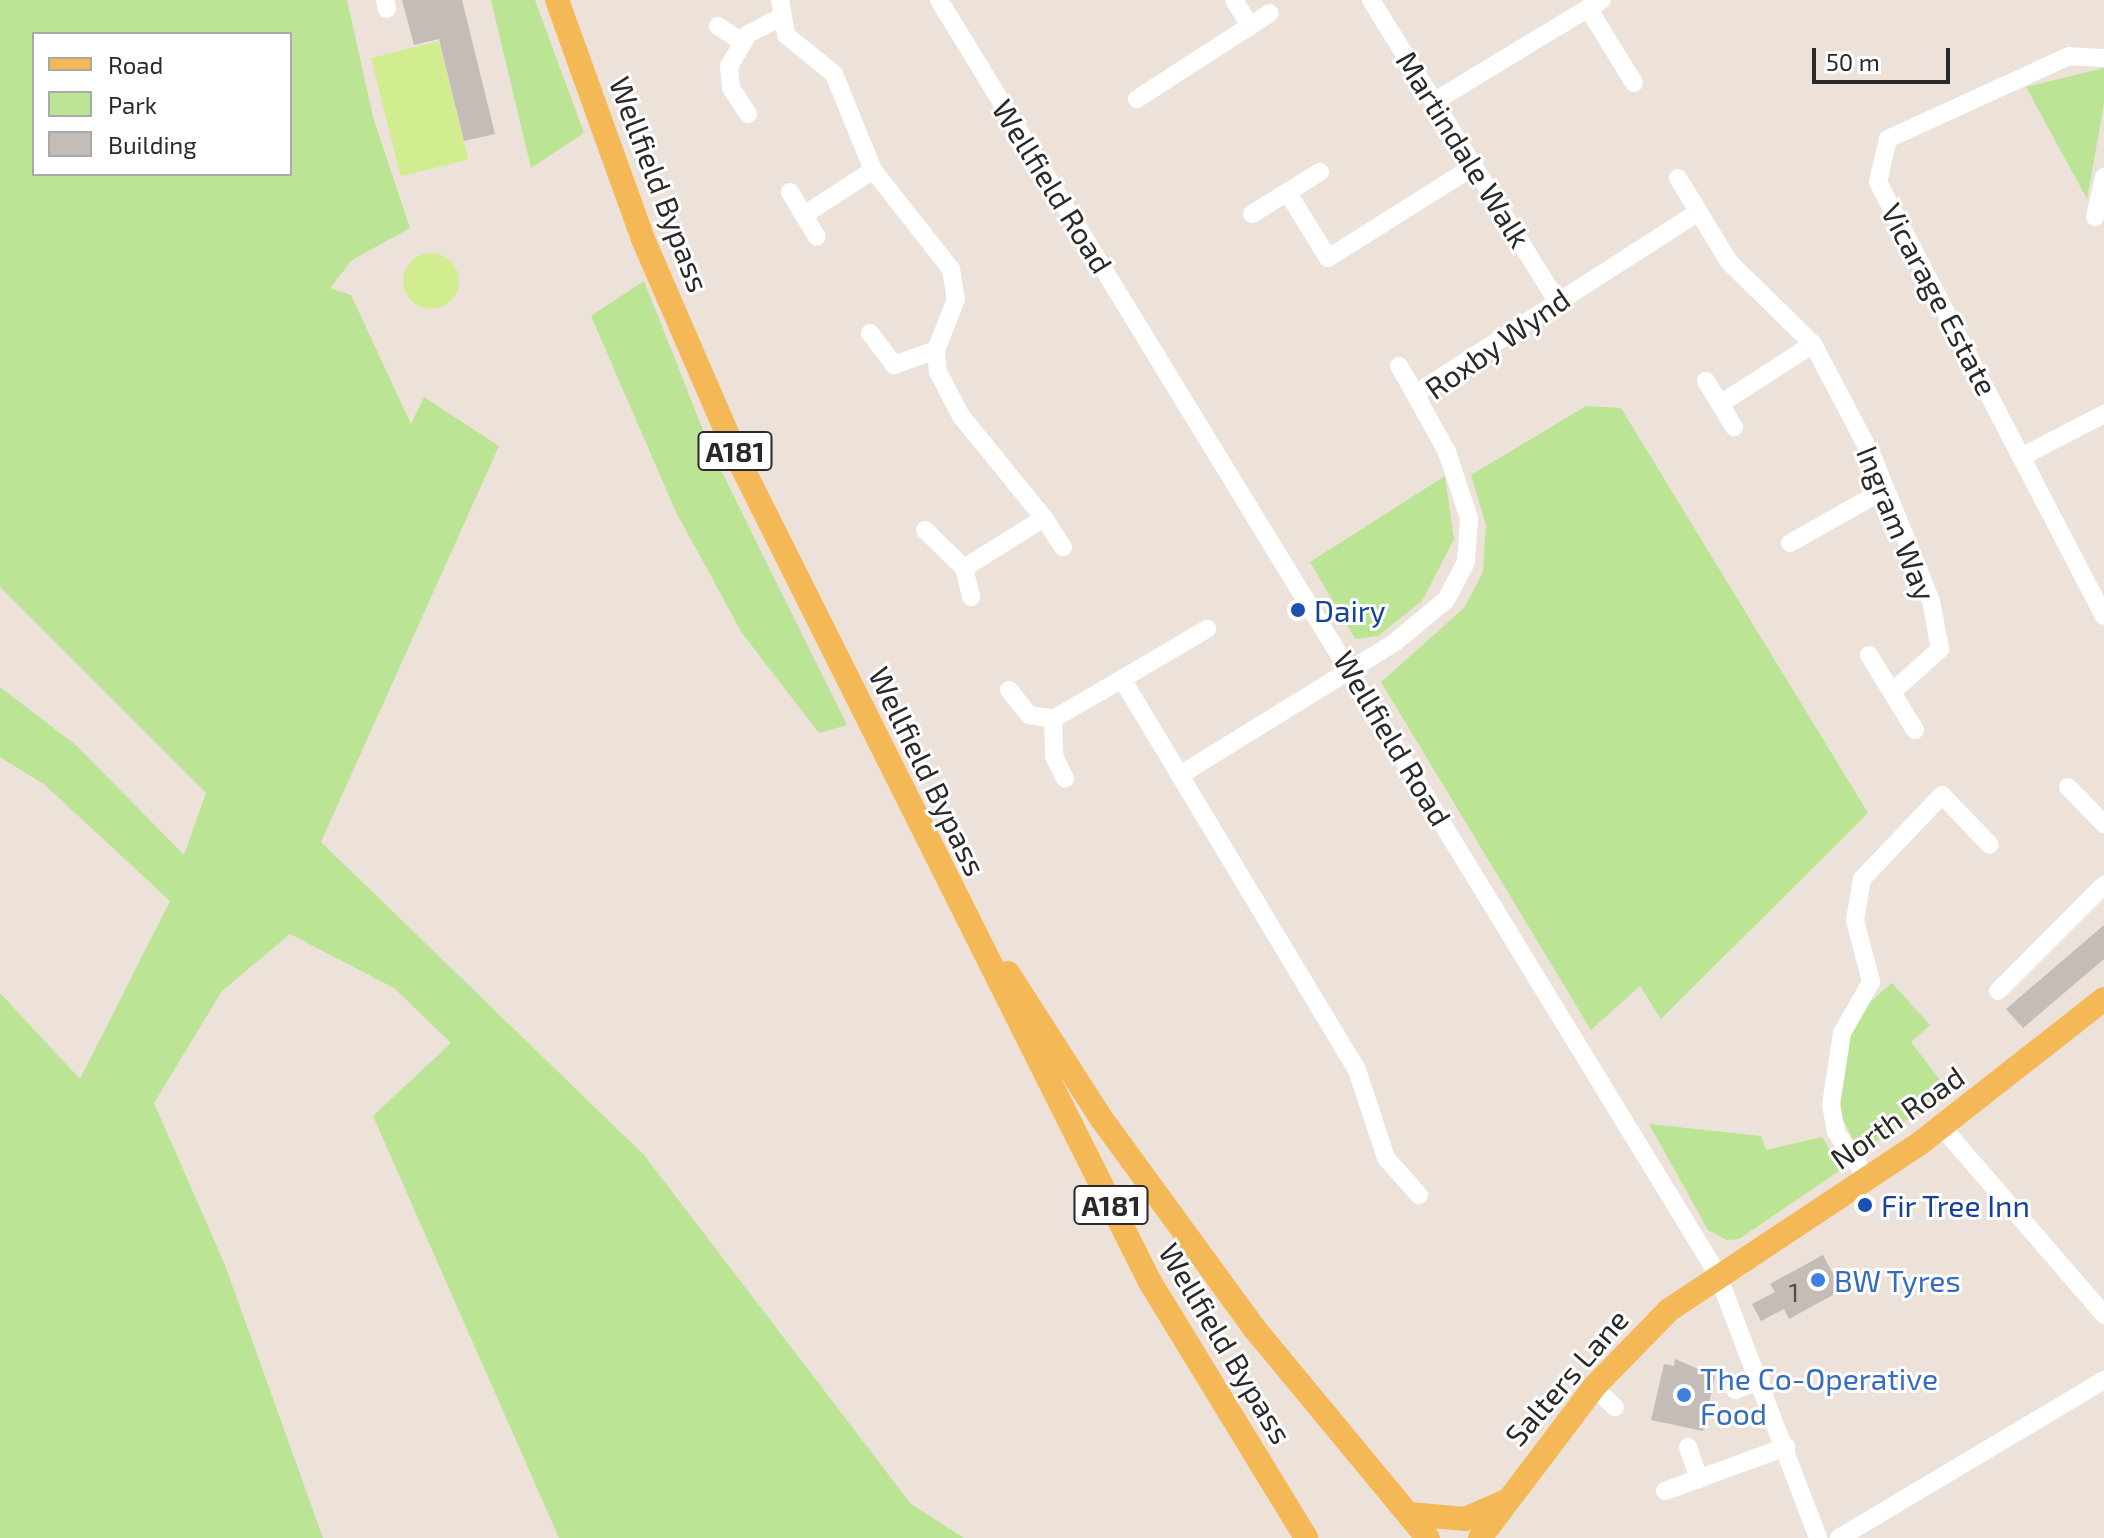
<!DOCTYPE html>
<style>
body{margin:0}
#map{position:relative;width:2104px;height:1538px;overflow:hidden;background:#ece2da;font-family:"Exo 2",sans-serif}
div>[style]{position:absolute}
.green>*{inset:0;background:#bbe495}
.pitch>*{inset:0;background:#d2ec90;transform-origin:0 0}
.round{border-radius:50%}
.building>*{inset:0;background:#c4bcb7}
.minor>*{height:18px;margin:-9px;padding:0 9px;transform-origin:9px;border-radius:9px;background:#fff}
.major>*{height:24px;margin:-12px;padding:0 12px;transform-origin:12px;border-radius:12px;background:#f4b857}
.dots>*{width:22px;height:22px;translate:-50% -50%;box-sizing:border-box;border:4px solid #fff;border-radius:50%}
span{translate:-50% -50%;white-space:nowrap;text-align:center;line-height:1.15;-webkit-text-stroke:6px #fff;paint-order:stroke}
.number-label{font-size:26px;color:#504e4c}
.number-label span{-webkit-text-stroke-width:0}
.shield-label span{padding:2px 6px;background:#fff;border:2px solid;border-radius:6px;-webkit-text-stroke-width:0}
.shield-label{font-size:28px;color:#292929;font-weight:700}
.street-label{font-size:30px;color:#292929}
.transit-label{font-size:30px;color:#164399}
.left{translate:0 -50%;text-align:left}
.shop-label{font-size:30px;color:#366cbe}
.legend{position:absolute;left:32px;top:32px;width:260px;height:144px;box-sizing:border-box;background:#fff;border:2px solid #a9a9a9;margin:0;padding:10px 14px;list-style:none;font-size:24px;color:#292929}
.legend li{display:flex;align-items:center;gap:16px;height:40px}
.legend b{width:40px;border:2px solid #a9a9a9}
.scale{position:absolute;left:1812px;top:48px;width:138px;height:36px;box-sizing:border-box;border:4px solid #292929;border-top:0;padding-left:10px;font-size:24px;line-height:28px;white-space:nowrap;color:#292929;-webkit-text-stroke:6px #fff;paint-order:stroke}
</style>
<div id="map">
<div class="green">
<div style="clip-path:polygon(evenodd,0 0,347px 0,373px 117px,410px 228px,352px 260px,330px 288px,351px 295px,411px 424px,424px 397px,499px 446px,321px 842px,644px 1155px,911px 1504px,964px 1538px,559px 1538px,373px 1116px,451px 1043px,394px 988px,290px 934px,222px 991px,154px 1103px,225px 1265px,323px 1538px,0 1538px,0 993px,80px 1079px,170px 901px,45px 785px,0 757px,0 687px,77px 746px,184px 855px,206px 793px,0 587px,0 0,34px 34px,290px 34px,290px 174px,34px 174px,34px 34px)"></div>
<div style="clip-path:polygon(491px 0,535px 0,584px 133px,531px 168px)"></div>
<div style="clip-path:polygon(2104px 68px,2104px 104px,2087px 199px,2026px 87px)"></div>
<div style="clip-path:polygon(644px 281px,711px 450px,847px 725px,819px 733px,742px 633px,676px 512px,591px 316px)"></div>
<div style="clip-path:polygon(1586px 406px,1621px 408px,1868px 813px,1661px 1019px,1640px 986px,1591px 1030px,1381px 682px,1464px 608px,1483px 572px,1486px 525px,1471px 475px)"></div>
<div style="clip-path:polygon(1445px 476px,1454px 539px,1422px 601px,1378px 636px,1355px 639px,1310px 562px)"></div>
<div style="clip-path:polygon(1892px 983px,1930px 1025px,1911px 1042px,1952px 1096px,1892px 1128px,1861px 1155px,1836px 1106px,1840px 1054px,1855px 1015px)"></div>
<div style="clip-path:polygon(1649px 1124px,1761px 1136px,1766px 1150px,1822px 1137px,1842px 1169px,1739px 1239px,1727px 1240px,1708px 1230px)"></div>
</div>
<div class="pitch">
<div style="left:439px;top:41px;width:122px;height:70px;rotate:76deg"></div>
<div class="round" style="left:403px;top:253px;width:56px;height:56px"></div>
</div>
<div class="building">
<div style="clip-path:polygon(402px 0,462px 0,495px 134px,464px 141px,439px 39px,414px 45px)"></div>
<div style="clip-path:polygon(2104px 925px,2104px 959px,2023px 1028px,2006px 1009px)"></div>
<div style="clip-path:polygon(1823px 1255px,1842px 1290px,1789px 1319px,1784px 1309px,1761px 1321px,1752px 1304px,1775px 1292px,1770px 1284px)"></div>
<div style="clip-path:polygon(1675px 1359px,1715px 1376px,1703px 1431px,1651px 1420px,1664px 1364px,1674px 1366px)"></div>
</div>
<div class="minor">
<div style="left:385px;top:0;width:9px;rotate:77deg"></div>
<div style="left:780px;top:0;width:36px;rotate:80deg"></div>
<div style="left:786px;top:35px;width:62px;rotate:39.1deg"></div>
<div style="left:834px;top:74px;width:104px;rotate:67.9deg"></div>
<div style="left:873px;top:170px;width:126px;rotate:51.8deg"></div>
<div style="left:951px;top:269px;width:30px;rotate:81deg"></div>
<div style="left:956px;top:299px;width:55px;rotate:111.4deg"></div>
<div style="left:936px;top:350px;width:22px;rotate:85deg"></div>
<div style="left:938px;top:372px;width:50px;rotate:62.4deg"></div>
<div style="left:961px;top:416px;width:132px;rotate:50.9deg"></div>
<div style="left:1044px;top:518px;width:94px;rotate:148deg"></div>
<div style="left:939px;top:0;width:1492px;rotate:58.57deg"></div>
<div style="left:1717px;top:1273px;width:284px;rotate:69.1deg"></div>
<div style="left:1234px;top:0;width:31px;rotate:58deg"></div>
<div style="left:1371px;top:0;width:352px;rotate:58.3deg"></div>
<div style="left:1588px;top:8px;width:88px;rotate:58.5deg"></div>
<div style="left:718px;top:26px;width:30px;rotate:33deg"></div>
<div style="left:2104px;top:58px;width:35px;rotate:-177deg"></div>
<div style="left:2069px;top:56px;width:199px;rotate:155.4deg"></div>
<div style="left:1888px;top:139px;width:44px;rotate:103.1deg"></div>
<div style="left:1878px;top:182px;width:489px;rotate:62.5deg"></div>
<div style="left:1137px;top:99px;width:158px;rotate:-32.9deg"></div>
<div style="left:1435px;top:101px;width:195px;rotate:-31.2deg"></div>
<div style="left:748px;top:114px;width:31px;rotate:-123deg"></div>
<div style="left:731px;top:88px;width:22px;rotate:-95deg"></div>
<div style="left:729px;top:66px;width:37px;rotate:-59deg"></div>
<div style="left:748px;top:34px;width:35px;rotate:-27deg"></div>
<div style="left:1678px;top:178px;width:98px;rotate:58.7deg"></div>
<div style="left:1729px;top:262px;width:117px;rotate:44.3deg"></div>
<div style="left:1813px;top:344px;width:131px;rotate:62.3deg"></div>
<div style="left:1874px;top:460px;width:152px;rotate:68deg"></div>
<div style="left:1931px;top:601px;width:49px;rotate:79.4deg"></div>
<div style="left:1940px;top:649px;width:64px;rotate:138.1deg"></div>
<div style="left:790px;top:192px;width:52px;rotate:59deg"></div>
<div style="left:1288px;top:193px;width:76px;rotate:58.4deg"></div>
<div style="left:1328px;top:258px;width:173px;rotate:-32.2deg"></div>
<div style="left:1252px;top:214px;width:80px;rotate:-31.7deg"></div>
<div style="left:804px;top:215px;width:82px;rotate:-33.1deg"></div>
<div style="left:2095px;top:217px;width:41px;rotate:-77.3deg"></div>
<div style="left:870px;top:333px;width:40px;rotate:53deg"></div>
<div style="left:894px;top:365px;width:45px;rotate:-19.7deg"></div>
<div style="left:1399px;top:366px;width:32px;rotate:60deg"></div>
<div style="left:1706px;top:381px;width:54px;rotate:58.7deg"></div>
<div style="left:1720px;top:404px;width:111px;rotate:-32.8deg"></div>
<div style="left:2023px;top:456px;width:91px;rotate:-27.4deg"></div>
<div style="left:1044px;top:518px;width:35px;rotate:57deg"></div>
<div style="left:925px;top:530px;width:54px;rotate:44.3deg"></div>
<div style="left:964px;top:568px;width:30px;rotate:76deg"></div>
<div style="left:1790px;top:543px;width:108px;rotate:-29.4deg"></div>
<div style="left:1869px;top:655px;width:88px;rotate:58.5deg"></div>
<div style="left:1122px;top:679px;width:99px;rotate:-30.5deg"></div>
<div style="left:1009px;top:690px;width:32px;rotate:51deg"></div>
<div style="left:1029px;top:715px;width:24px;rotate:9deg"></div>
<div style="left:1053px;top:719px;width:80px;rotate:-30.1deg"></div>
<div style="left:1122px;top:679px;width:112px;rotate:58.9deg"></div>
<div style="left:1053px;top:719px;width:37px;rotate:88deg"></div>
<div style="left:1054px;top:756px;width:25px;rotate:64deg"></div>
<div style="left:2068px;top:787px;width:52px;rotate:45.8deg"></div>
<div style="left:1998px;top:991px;width:150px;rotate:-45deg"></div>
<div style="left:1942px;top:1127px;width:248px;rotate:49.2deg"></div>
<div style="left:1867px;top:1178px;width:55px;rotate:-124deg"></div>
<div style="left:1836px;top:1132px;width:27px;rotate:-100deg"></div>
<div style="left:1831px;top:1105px;width:73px;rotate:-81.3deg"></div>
<div style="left:1842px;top:1033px;width:59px;rotate:-60.4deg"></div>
<div style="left:1871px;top:982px;width:64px;rotate:-104.5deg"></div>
<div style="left:1855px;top:920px;width:42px;rotate:-80.3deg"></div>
<div style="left:1862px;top:879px;width:116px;rotate:-46.4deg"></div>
<div style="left:1942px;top:795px;width:69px;rotate:46.2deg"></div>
<div style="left:1419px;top:1195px;width:50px;rotate:-131.7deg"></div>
<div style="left:1386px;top:1158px;width:93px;rotate:-108.2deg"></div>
<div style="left:1357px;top:1070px;width:344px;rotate:-121deg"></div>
<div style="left:1180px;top:775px;width:253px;rotate:-31.7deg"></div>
<div style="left:1395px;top:642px;width:66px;rotate:-39.5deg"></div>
<div style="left:1446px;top:600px;width:43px;rotate:-62.2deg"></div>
<div style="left:1466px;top:562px;width:44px;rotate:-86.1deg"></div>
<div style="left:1469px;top:518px;width:70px;rotate:-108.4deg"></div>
<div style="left:1447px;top:452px;width:66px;rotate:-118.9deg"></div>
<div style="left:1415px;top:394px;width:337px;rotate:-32.7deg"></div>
<div style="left:1594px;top:1387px;width:29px;rotate:44deg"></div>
<div style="left:1735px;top:1390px;width:28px;rotate:-21deg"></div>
<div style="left:1688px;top:1447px;width:34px;rotate:71deg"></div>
<div style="left:1665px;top:1491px;width:129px;rotate:-20deg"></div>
<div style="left:1839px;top:1538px;width:309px;rotate:-30.8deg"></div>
</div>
<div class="major">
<div style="left:557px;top:0;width:254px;rotate:70.2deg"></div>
<div style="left:643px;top:239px;width:240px;rotate:66.6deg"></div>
<div style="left:738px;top:459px;width:920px;rotate:63.41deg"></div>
<div style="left:1150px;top:1282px;width:300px;rotate:58.6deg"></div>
<div style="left:1008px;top:973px;width:172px;rotate:57.3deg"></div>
<div style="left:1101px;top:1118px;width:260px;rotate:53.9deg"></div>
<div style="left:1254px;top:1328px;width:273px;rotate:50.4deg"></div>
<div style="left:1410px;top:1514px;width:55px;rotate:5.2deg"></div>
<div style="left:1465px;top:1519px;width:45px;rotate:-23.7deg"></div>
<div style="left:1480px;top:1538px;width:189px;rotate:-52.9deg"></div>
<div style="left:1594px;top:1387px;width:107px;rotate:-45.8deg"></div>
<div style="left:1669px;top:1310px;width:300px;rotate:-33.6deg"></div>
<div style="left:1919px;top:1144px;width:235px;rotate:-38.1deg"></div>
</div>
<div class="dots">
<div style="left:1298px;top:610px;background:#1a4fb4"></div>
<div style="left:1865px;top:1205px;background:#1a4fb4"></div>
<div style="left:1818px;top:1280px;background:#3f7fe0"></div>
<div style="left:1684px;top:1395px;background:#3f7fe0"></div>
</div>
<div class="number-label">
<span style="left:1794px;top:1292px">1</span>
</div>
<div class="shield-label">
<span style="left:735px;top:451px">A181</span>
<span style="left:1111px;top:1205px">A181</span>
</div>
<div class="street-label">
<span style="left:1464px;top:149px;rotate:58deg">Martindale Walk</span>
<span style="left:660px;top:184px;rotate:69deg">Wellfield Bypass</span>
<span style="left:1053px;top:186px;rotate:58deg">Wellfield Road</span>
<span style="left:1940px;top:299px;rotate:62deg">Vicarage Estate</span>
<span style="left:1497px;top:343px;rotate:-35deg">Roxby Wynd</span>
<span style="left:1897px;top:523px;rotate:68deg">Ingram Way</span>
<span style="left:1393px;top:738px;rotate:59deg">Wellfield Road</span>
<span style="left:928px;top:771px;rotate:64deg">Wellfield Bypass</span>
<span style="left:1897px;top:1117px;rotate:-35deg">North Road</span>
<span style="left:1226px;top:1343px;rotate:59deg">Wellfield Bypass</span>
<span style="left:1566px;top:1377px;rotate:-49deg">Salters Lane</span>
</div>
<div class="transit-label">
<span class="left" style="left:1314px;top:610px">Dairy</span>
<span class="left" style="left:1881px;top:1205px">Fir Tree Inn</span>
</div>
<div class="shop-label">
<span class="left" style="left:1834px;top:1280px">BW Tyres</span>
<span class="left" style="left:1700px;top:1395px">The Co-Operative<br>Food</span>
</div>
<ul class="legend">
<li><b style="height:10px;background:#f4b857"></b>Road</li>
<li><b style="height:22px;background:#bbe495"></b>Park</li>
<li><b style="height:22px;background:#c4bcb7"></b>Building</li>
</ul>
<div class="scale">50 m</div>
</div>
